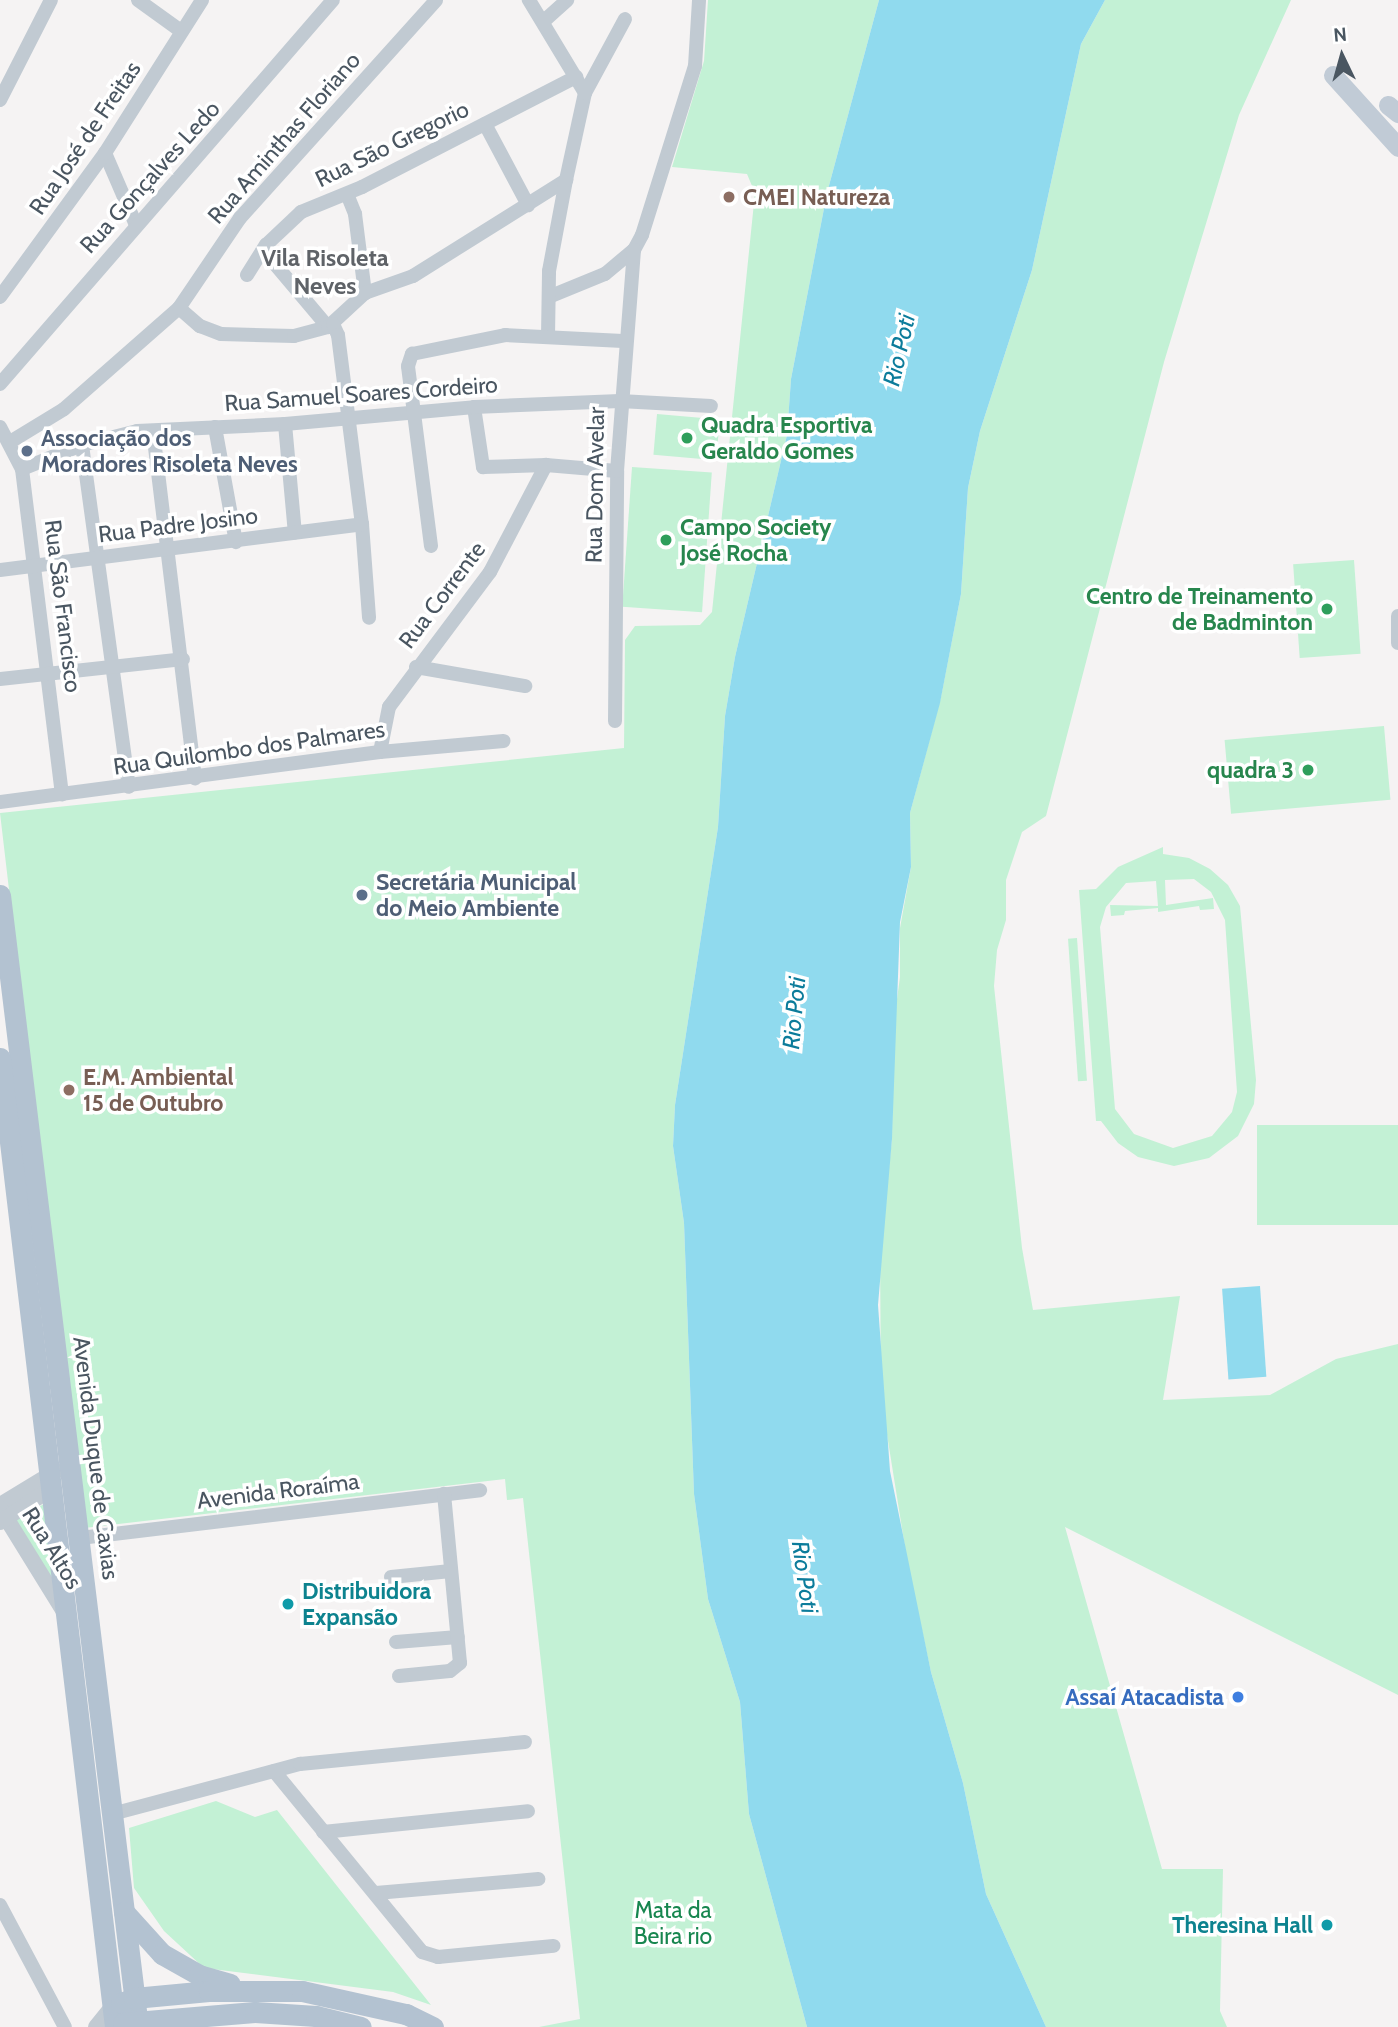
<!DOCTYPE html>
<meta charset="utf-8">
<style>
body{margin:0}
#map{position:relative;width:1398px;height:2027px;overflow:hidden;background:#f5f3f3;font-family:Cabin,sans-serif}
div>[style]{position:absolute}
.green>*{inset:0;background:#c3f1d5;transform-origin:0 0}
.water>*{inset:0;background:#90daee;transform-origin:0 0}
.minor>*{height:14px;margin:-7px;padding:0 7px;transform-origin:7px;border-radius:7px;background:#c1cad2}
.tertiary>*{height:16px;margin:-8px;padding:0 8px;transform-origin:8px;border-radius:8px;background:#c1cad2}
.secondary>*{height:19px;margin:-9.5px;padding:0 9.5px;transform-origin:9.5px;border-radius:9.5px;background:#c1cbd6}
.primary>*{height:21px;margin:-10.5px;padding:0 10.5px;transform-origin:10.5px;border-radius:10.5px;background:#b3c2d1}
.dots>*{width:19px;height:19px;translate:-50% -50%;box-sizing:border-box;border:4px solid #fff;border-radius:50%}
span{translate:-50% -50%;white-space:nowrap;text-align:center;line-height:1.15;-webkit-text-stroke:7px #fff;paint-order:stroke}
.street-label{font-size:23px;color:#4a5661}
.education-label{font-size:23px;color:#785e54;font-weight:700}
.left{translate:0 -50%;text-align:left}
.leisure-label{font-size:23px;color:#27864d;font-weight:700}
.right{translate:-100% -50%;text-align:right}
.service-label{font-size:23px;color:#4e5e75;font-weight:700}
.culture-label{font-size:23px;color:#0d838f;font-weight:700}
.shop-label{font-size:23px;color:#366cbe;font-weight:700}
.park-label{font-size:23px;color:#17864f}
.neighbourhood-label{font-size:24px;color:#5f6368;font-weight:700}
.water-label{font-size:24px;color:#0c7c9b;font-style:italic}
.north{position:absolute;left:1307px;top:21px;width:70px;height:70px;-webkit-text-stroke:5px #fff;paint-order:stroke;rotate:355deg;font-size:19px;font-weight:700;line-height:28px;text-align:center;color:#4a5661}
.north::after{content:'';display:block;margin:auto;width:24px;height:32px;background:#4a5661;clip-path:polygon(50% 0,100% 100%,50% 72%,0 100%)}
</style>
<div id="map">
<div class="green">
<div style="clip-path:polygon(708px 0,879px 0,827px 193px,791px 379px,787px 435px,735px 657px,725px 716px,718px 827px,675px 1105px,673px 1146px,684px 1223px,694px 1494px,708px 1599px,740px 1702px,749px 1814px,807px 2027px,539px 2027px,580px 2019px,523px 1498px,507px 1500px,505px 1479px,84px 1528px,0 813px,624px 748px,625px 640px,635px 626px,700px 625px,712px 612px,755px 193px,747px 174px,672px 167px,704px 61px)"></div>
<div style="clip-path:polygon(1105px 0,1291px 0,1239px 115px,1164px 362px,1046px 816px,1022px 832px,1006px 880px,1006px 920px,997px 950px,994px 986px,1022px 1248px,1033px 1310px,1180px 1296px,1163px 1400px,1270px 1395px,1336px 1359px,1398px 1344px,1398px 1695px,1065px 1527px,1162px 1869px,1223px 1869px,1220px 2011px,1227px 2027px,1046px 2027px,986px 1894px,963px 1783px,931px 1672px,908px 1566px,881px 1397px,880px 1251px,892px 1139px,893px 1029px,900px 977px,900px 928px,911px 867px,910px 813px,941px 697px,961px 594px,968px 488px,980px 431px,1032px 270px,1081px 44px)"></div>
<div style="left:657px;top:414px;width:63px;height:41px;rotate:5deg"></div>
<div style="left:632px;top:467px;width:80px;height:140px;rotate:4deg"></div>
<div style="left:1354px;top:560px;width:94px;height:61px;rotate:86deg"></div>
<div style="left:1384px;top:726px;width:74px;height:160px;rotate:85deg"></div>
<div style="clip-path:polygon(evenodd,1163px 847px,1163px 854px,1189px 858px,1210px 869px,1228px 885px,1240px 906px,1256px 1080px,1254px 1104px,1238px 1136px,1209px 1158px,1174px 1166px,1138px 1157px,1118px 1143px,1101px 1121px,1096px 1121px,1079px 890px,1096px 889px,1118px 867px,1163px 847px,1194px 879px,1211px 892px,1225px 920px,1237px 1092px,1232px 1112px,1212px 1136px,1173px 1148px,1134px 1134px,1115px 1109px,1100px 927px,1106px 907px,1126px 883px,1156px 881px,1158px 906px,1110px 905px,1111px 916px,1124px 915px,1125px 911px,1158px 908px,1158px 912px,1199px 906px,1200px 910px,1214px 909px,1213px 898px,1166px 905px,1165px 880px,1194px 879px)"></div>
<div style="left:1077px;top:938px;width:143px;height:9px;rotate:86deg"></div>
<div style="left:1398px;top:1125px;width:100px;height:141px;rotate:90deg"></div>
<div style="clip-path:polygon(44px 1504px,56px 1585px,13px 1521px)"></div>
<div style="clip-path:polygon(216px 1801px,255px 1817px,277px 1810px,431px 2005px,393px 1992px,204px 1968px,164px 1931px,134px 1888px,129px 1828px)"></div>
</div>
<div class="water">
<div style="clip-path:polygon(879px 0,1105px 0,1081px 44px,1032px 270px,980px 431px,968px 488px,961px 594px,940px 703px,910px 813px,911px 867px,900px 922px,892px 1139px,878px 1305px,890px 1471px,931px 1672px,963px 1783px,986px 1894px,1046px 2027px,807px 2027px,749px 1814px,740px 1702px,708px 1599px,694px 1494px,684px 1223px,673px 1146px,675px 1105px,718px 827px,725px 716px,735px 657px,787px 435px,791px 379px,827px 193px)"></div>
<div style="left:1260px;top:1286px;width:91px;height:38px;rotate:86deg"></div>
</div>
<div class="minor">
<div style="left:138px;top:0;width:53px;rotate:35.8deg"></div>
<div style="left:545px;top:20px;width:30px;rotate:-42deg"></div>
<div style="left:585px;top:93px;width:84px;rotate:-61.6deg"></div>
<div style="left:0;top:100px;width:112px;rotate:-63deg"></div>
<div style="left:485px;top:124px;width:92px;rotate:62deg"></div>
<div style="left:105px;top:153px;width:78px;rotate:66.7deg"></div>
<div style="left:347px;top:194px;width:22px;rotate:68deg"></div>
<div style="left:355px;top:214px;width:80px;rotate:82.8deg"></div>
<div style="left:263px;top:250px;width:101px;rotate:49.8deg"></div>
<div style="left:247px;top:275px;width:36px;rotate:-58deg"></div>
<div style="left:266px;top:245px;width:48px;rotate:-43.3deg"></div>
<div style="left:301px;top:212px;width:66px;rotate:-22.3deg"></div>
<div style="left:362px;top:187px;width:241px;rotate:-27.2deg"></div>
<div style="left:551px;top:296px;width:58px;rotate:-22.2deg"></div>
<div style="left:605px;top:274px;width:38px;rotate:-40deg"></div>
<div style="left:634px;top:250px;width:17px;rotate:-62deg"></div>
<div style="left:642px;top:235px;width:177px;rotate:-72.6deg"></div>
<div style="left:695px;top:66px;width:66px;rotate:-86.5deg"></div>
<div style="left:0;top:297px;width:178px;rotate:-53.9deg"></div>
<div style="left:105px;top:153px;width:181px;rotate:-57.6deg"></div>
<div style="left:179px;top:308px;width:28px;rotate:41deg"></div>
<div style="left:200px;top:326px;width:22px;rotate:21deg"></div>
<div style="left:221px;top:334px;width:73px;rotate:1.6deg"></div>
<div style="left:294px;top:336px;width:35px;rotate:-15deg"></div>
<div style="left:328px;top:327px;width:50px;rotate:-42.6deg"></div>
<div style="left:365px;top:293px;width:51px;rotate:-19.5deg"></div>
<div style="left:413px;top:276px;width:181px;rotate:-32.1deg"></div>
<div style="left:566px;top:180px;width:89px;rotate:-77.7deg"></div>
<div style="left:585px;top:93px;width:109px;rotate:-121.1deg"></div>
<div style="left:333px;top:324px;width:12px;rotate:66deg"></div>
<div style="left:338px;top:335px;width:191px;rotate:82.8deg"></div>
<div style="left:362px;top:524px;width:94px;rotate:85.7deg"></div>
<div style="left:548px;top:337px;width:66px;rotate:-89.1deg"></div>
<div style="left:549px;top:271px;width:93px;rotate:-79.4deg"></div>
<div style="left:0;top:384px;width:508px;rotate:-49.07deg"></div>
<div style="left:474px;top:407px;width:61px;rotate:81.5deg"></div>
<div style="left:483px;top:467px;width:63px;rotate:-1.8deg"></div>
<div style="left:546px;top:465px;width:71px;rotate:4.8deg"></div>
<div style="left:285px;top:424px;width:109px;rotate:84.8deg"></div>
<div style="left:0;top:427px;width:47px;rotate:62.4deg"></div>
<div style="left:22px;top:469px;width:328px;rotate:83deg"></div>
<div style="left:215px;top:427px;width:117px;rotate:79.7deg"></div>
<div style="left:153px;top:431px;width:350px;rotate:83.1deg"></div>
<div style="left:10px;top:442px;width:63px;rotate:-31.4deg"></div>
<div style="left:64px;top:409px;width:153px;rotate:-41.3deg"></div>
<div style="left:179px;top:308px;width:109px;rotate:-55.9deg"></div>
<div style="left:240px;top:218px;width:293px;rotate:-48deg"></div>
<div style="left:82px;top:445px;width:345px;rotate:82.2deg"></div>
<div style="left:22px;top:469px;width:65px;rotate:-21.8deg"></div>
<div style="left:82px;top:445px;width:57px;rotate:-14.3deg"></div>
<div style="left:137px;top:431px;width:148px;rotate:-2.7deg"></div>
<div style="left:285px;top:424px;width:190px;rotate:-5.1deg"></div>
<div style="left:474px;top:407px;width:146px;rotate:-2.4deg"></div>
<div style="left:620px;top:401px;width:91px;rotate:3.1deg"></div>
<div style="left:431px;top:546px;width:181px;rotate:-97.3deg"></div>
<div style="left:408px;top:366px;width:13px;rotate:-72deg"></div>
<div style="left:412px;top:354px;width:95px;rotate:-11.5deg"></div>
<div style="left:505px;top:335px;width:118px;rotate:2.9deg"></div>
<div style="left:0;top:570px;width:365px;rotate:-7.2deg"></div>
<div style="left:1398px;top:616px;width:27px;rotate:90deg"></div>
<div style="left:416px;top:667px;width:111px;rotate:9.9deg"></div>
<div style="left:0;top:679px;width:184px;rotate:-6.2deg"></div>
<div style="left:615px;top:721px;width:250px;rotate:-89.5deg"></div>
<div style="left:617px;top:471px;width:222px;rotate:-85.6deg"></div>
<div style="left:380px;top:752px;width:46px;rotate:-78.7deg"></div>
<div style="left:389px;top:707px;width:169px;rotate:-53.2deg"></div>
<div style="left:490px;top:572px;width:121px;rotate:-62.4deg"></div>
<div style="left:0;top:802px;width:383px;rotate:-7.5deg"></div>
<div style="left:380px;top:752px;width:124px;rotate:-5.1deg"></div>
<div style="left:80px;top:1538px;width:403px;rotate:-6.8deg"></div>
<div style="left:391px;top:1577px;width:60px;rotate:-5.7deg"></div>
<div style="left:396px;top:1642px;width:62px;rotate:-4.6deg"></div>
<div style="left:399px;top:1676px;width:51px;rotate:-5.6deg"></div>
<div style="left:450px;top:1671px;width:13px;rotate:-39deg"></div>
<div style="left:460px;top:1663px;width:170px;rotate:-95.4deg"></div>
<div style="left:274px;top:1771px;width:234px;rotate:50.7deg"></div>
<div style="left:422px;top:1952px;width:17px;rotate:17deg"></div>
<div style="left:438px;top:1957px;width:116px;rotate:-5.5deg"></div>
<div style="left:112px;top:1814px;width:195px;rotate:-14.9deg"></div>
<div style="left:300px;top:1764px;width:226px;rotate:-5.6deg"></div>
<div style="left:323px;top:1832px;width:206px;rotate:-5.8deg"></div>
<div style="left:376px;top:1893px;width:163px;rotate:-4.9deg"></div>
<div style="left:0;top:1905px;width:138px;rotate:62deg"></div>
</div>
<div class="tertiary">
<div style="left:0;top:1505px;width:66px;rotate:-31.3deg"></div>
<div style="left:0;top:1508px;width:120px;rotate:58.3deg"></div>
<div style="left:0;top:1522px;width:59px;rotate:-33.1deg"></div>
<div style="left:96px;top:2027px;width:27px;rotate:-51deg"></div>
</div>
<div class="secondary">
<div style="left:1333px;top:75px;width:97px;rotate:47.9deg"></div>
<div style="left:1388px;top:105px;width:13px;rotate:39deg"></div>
</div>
<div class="primary">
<div style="left:0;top:895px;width:1140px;rotate:83.05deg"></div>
<div style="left:0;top:1058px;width:976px;rotate:83.23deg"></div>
<div style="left:124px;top:1912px;width:57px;rotate:47.9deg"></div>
<div style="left:162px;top:1954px;width:43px;rotate:29.6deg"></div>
<div style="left:199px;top:1975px;width:32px;rotate:16deg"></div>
<div style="left:121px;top:2003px;width:14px;rotate:-21deg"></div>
<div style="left:134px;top:1998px;width:75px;rotate:-5.3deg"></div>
<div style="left:209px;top:1991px;width:93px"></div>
<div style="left:302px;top:1991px;width:107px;rotate:12.5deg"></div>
<div style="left:406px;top:2014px;width:30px;rotate:26deg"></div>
<div style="left:123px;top:2023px;width:132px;rotate:-4.8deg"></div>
<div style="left:255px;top:2012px;width:61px;rotate:3.8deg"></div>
<div style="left:316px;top:2016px;width:46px;rotate:13.7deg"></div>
</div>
<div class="dots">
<div style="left:729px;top:197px;background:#8d6e63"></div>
<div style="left:687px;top:438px;background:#2e9e5b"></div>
<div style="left:27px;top:451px;background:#5c6f8a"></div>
<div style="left:666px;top:540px;background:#2e9e5b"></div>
<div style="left:1327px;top:609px;background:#2e9e5b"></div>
<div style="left:1308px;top:770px;background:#2e9e5b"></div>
<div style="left:362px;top:895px;background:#5c6f8a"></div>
<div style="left:69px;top:1090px;background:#8d6e63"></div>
<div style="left:288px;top:1604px;background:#0f9aa8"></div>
<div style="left:1238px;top:1697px;background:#3f7fe0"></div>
<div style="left:1327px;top:1925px;background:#0f9aa8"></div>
</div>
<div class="street-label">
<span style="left:85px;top:138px;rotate:-56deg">Rua José de Freitas</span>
<span style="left:284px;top:138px;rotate:-49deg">Rua Aminthas Floriano</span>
<span style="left:392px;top:144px;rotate:-26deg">Rua São Gregorio</span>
<span style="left:150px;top:177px;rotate:-48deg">Rua Gonçalves Ledo</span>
<span style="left:361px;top:394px;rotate:-4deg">Rua Samuel Soares Cordeiro</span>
<span style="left:595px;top:485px;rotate:-89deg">Rua Dom Avelar</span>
<span style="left:178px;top:525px;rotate:-7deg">Rua Padre Josino</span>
<span style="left:442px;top:595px;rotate:-53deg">Rua Corrente</span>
<span style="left:63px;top:606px;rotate:83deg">Rua São Francisco</span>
<span style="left:249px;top:748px;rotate:-8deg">Rua Quilombo dos Palmares</span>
<span style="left:96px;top:1458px;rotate:83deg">Avenida Duque de Caxias</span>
<span style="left:278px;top:1491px;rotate:-7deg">Avenida Roraíma</span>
<span style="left:52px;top:1548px;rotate:58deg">Rua Altos</span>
</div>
<div class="education-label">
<span class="left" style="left:743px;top:197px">CMEI Natureza</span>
<span class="left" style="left:83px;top:1090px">E.M. Ambiental<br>15 de Outubro</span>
</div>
<div class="leisure-label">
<span class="left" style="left:701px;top:438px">Quadra Esportiva<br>Geraldo Gomes</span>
<span class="left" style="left:680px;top:540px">Campo Society<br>José Rocha</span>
<span class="right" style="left:1313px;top:609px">Centro de Treinamento<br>de Badminton</span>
<span class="right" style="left:1294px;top:770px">quadra 3</span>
</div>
<div class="service-label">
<span class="left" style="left:41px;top:451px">Associação dos<br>Moradores Risoleta Neves</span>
<span class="left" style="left:376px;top:895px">Secretária Municipal<br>do Meio Ambiente</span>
</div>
<div class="culture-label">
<span class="left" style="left:302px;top:1604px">Distribuidora<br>Expansão</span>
<span class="right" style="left:1313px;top:1925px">Theresina Hall</span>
</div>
<div class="shop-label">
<span class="right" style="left:1224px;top:1697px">Assaí Atacadista</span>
</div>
<div class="park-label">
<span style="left:673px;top:1923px">Mata da<br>Beira rio</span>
</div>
<div class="neighbourhood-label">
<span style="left:325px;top:272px">Vila Risoleta<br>Neves</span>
</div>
<div class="water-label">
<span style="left:899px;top:350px;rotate:-77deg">Rio Poti</span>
<span style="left:794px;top:1013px;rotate:-85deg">Rio Poti</span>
<span style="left:805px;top:1577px;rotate:82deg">Rio Poti</span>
</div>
<div class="north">N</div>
</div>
